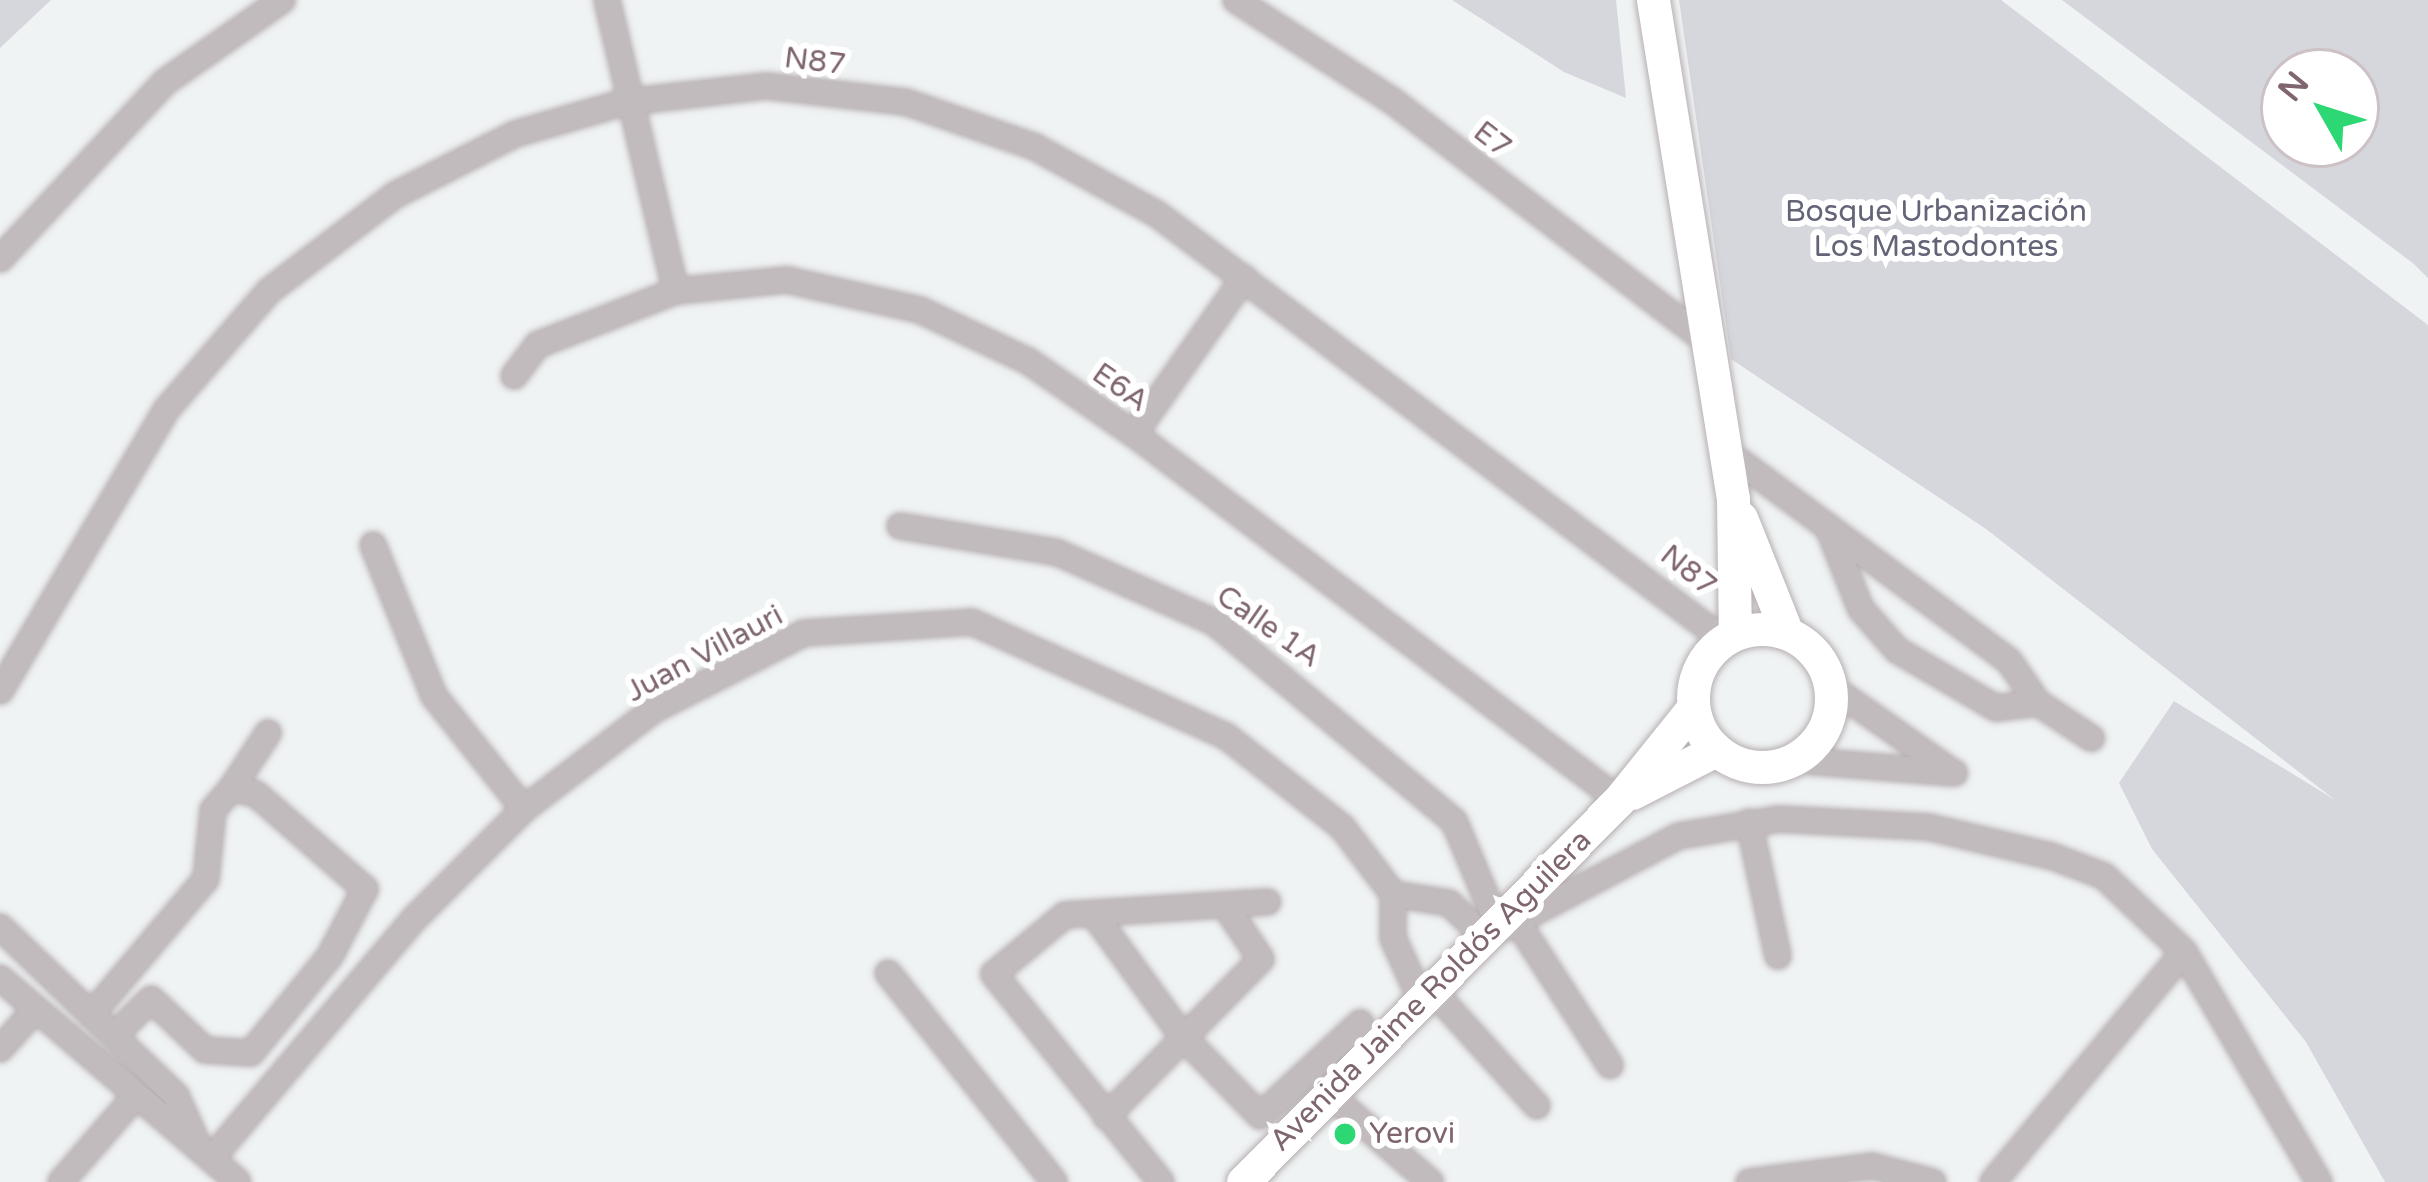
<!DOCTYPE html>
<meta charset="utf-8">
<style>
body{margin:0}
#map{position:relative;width:2428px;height:1182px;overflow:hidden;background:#f0f3f4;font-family:"Varela Round",sans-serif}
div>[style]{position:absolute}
.green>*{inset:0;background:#d5d7dd}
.roads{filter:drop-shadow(0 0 3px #b8b0b3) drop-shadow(0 0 3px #b8b0b3)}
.street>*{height:24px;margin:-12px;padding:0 12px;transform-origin:12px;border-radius:12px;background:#c2bbbd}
.secondary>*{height:33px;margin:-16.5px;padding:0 16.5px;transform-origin:16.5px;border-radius:16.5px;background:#fff}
.secondary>.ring{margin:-16.5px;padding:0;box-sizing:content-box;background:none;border:33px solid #fff;border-radius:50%}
.dots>*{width:33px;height:33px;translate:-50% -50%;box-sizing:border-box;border:6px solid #fff;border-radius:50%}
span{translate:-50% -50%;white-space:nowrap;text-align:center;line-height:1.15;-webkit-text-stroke:12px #fff;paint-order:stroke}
.street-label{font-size:30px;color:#7f656f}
.park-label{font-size:30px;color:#636477}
.poi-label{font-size:30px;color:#7f656f}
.left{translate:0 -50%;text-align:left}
.north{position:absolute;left:2260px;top:48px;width:120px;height:120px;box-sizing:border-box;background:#fff;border:3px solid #ccc1c5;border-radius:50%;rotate:309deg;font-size:33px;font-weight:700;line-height:48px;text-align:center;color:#7f656f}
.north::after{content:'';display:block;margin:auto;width:42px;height:54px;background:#2dd773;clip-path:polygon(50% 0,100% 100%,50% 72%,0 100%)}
</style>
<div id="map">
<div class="green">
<div style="clip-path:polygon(0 0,51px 0,0 48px)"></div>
<div style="clip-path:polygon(1452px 0,1616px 0,1626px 98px,1564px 72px)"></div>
<div style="clip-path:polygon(1679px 0,2001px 0,2428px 325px,2428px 1182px,2385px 1182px,2306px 1042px,2152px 849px,2119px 783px,2174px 701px,2335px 800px,1986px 529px,1731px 359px)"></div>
<div style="clip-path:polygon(evenodd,2062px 0,2428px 0,2428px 278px,2414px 264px,2062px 0,2284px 72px,2356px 72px,2356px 144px,2284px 144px,2284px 72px)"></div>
</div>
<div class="roads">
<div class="street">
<div style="left:607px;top:0;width:299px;rotate:76.7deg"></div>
<div style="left:1236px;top:0;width:188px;rotate:32.8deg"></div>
<div style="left:1394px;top:102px;width:390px;rotate:37.4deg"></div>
<div style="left:0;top:259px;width:242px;rotate:-47deg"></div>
<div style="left:165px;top:82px;width:143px;rotate:-35deg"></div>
<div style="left:514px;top:376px;width:39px;rotate:-53deg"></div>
<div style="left:537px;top:345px;width:149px;rotate:-21.2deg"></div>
<div style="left:676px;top:291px;width:112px;rotate:-5.7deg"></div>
<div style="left:787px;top:280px;width:136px;rotate:12.7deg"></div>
<div style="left:920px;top:310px;width:119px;rotate:25.3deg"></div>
<div style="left:1028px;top:361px;width:129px;rotate:34.6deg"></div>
<div style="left:1134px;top:434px;width:608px;rotate:37.04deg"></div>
<div style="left:1134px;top:434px;width:191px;rotate:-54.8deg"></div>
<div style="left:1724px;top:450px;width:129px;rotate:36.5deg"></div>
<div style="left:1828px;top:527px;width:88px;rotate:68.1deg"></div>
<div style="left:1861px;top:609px;width:55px;rotate:48.7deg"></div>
<div style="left:1897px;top:650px;width:115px;rotate:30.4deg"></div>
<div style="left:1996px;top:708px;width:42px;rotate:-6.8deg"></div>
<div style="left:900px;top:526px;width:158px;rotate:9.5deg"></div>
<div style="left:1056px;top:552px;width:173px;rotate:23.9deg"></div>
<div style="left:1214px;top:622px;width:312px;rotate:39.7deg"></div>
<div style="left:1454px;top:821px;width:113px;rotate:67.1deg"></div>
<div style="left:1828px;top:527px;width:225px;rotate:36.5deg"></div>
<div style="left:2009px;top:661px;width:51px;rotate:55.4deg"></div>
<div style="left:373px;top:545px;width:163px;rotate:68deg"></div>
<div style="left:434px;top:696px;width:144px;rotate:51.5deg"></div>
<div style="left:1831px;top:687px;width:148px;rotate:35.1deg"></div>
<div style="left:0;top:691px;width:326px;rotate:-59.4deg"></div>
<div style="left:166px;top:410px;width:157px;rotate:-49.1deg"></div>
<div style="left:269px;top:291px;width:158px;rotate:-37.3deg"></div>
<div style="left:395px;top:195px;width:135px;rotate:-26.9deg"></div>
<div style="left:515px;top:134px;width:116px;rotate:-16.1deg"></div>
<div style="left:626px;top:102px;width:142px;rotate:-6.5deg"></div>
<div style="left:767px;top:86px;width:140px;rotate:6.6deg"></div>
<div style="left:906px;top:102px;width:137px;rotate:19.2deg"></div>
<div style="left:1035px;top:147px;width:139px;rotate:28.8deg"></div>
<div style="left:1157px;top:214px;width:709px;rotate:36.92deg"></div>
<div style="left:2038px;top:703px;width:64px;rotate:33.4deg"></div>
<div style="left:1793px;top:760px;width:162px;rotate:4.6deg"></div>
<div style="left:232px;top:788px;width:66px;rotate:-56.8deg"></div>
<div style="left:1749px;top:822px;width:137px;rotate:77.8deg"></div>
<div style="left:1393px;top:894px;width:57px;rotate:9.1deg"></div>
<div style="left:1449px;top:903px;width:51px;rotate:43.4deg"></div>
<div style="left:1486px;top:938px;width:218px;rotate:-27.9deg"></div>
<div style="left:1679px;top:836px;width:101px;rotate:-9.6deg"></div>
<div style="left:1779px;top:819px;width:149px;rotate:3.1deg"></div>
<div style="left:1928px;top:827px;width:126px;rotate:13.3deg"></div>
<div style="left:2051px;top:856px;width:57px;rotate:20.7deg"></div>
<div style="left:2104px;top:876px;width:110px;rotate:43.5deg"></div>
<div style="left:2184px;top:952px;width:267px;rotate:59.6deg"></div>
<div style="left:1095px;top:916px;width:150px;rotate:54deg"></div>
<div style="left:1183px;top:1037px;width:110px;rotate:45.7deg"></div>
<div style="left:1260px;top:1116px;width:137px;rotate:-42.9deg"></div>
<div style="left:1520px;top:926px;width:166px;rotate:57.1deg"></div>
<div style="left:0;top:927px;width:244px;rotate:43.8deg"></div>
<div style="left:176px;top:1096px;width:54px;rotate:65.8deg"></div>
<div style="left:888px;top:973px;width:267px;rotate:51.5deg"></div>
<div style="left:0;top:978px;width:313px;rotate:40.6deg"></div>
<div style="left:1433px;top:991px;width:155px;rotate:47.9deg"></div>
<div style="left:91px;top:1015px;width:178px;rotate:-49.8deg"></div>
<div style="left:206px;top:879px;width:69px;rotate:-84.2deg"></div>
<div style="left:213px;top:810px;width:29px;rotate:-49deg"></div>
<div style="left:232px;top:788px;width:25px;rotate:14deg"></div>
<div style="left:256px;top:794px;width:145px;rotate:41.1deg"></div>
<div style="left:365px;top:889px;width:76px;rotate:117.6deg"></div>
<div style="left:330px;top:956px;width:125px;rotate:129.2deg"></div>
<div style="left:251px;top:1053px;width:46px;rotate:-176.3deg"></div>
<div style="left:205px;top:1050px;width:74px;rotate:-136.6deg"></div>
<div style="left:151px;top:999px;width:52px;rotate:135deg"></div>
<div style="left:0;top:1049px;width:52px;rotate:-48.1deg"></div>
<div style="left:1330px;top:1095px;width:133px;rotate:41deg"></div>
<div style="left:1106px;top:1117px;width:221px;rotate:-45.5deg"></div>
<div style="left:1261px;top:959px;width:63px;rotate:-123.9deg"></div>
<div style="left:212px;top:1158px;width:312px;rotate:-49.8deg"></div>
<div style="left:413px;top:920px;width:157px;rotate:-45deg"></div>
<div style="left:524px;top:809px;width:165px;rotate:-37.4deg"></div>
<div style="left:655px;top:709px;width:167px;rotate:-27deg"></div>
<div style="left:804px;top:633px;width:168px;rotate:-3.7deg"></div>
<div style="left:972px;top:622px;width:278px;rotate:24.2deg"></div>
<div style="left:1226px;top:736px;width:147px;rotate:38.1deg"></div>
<div style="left:1342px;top:827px;width:84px;rotate:52.7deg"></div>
<div style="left:1393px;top:894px;width:44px;rotate:90deg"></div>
<div style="left:1393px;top:938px;width:70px;rotate:65.6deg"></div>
<div style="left:61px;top:1182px;width:110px;rotate:-49.1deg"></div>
<div style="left:1161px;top:1182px;width:267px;rotate:-128.8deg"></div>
<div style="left:994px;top:974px;width:92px;rotate:-39.7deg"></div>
<div style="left:1065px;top:915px;width:203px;rotate:-3.7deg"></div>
<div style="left:1749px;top:1182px;width:124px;rotate:-7.4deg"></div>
<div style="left:1872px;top:1166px;width:63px;rotate:14.7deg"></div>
<div style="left:1993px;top:1182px;width:299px;rotate:-50.3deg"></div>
</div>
<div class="secondary">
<div style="left:1653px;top:0;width:505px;rotate:80.89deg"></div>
<div style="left:1733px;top:499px;width:135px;rotate:89.2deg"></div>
<div style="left:1741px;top:518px;width:124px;rotate:68.2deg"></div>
<div class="ring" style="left:1693px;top:629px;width:105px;height:105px"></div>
<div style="left:1632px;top:793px;width:94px;rotate:-27.1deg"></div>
<div style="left:1243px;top:1182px;width:536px;rotate:-45.45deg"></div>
<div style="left:1619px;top:800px;width:118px;rotate:-51.2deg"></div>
</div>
</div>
<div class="dots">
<div style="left:1345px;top:1134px;background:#2dd773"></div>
</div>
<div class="street-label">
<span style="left:815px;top:62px;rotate:7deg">N87</span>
<span style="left:1492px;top:140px;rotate:38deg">E7</span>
<span style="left:1120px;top:388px;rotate:35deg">E6A</span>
<span style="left:1688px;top:571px;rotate:39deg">N87</span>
<span style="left:1268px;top:627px;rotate:35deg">Calle 1A</span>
<span style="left:705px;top:654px;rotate:-28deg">Juan Villauri</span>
<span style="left:1431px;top:991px;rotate:-45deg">Avenida Jaime Roldós Aguilera</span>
</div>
<div class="park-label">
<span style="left:1936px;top:229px">Bosque Urbanización<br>Los Mastodontes</span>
</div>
<div class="poi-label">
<span class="left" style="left:1369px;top:1134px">Yerovi</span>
</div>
<div class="north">N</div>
</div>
